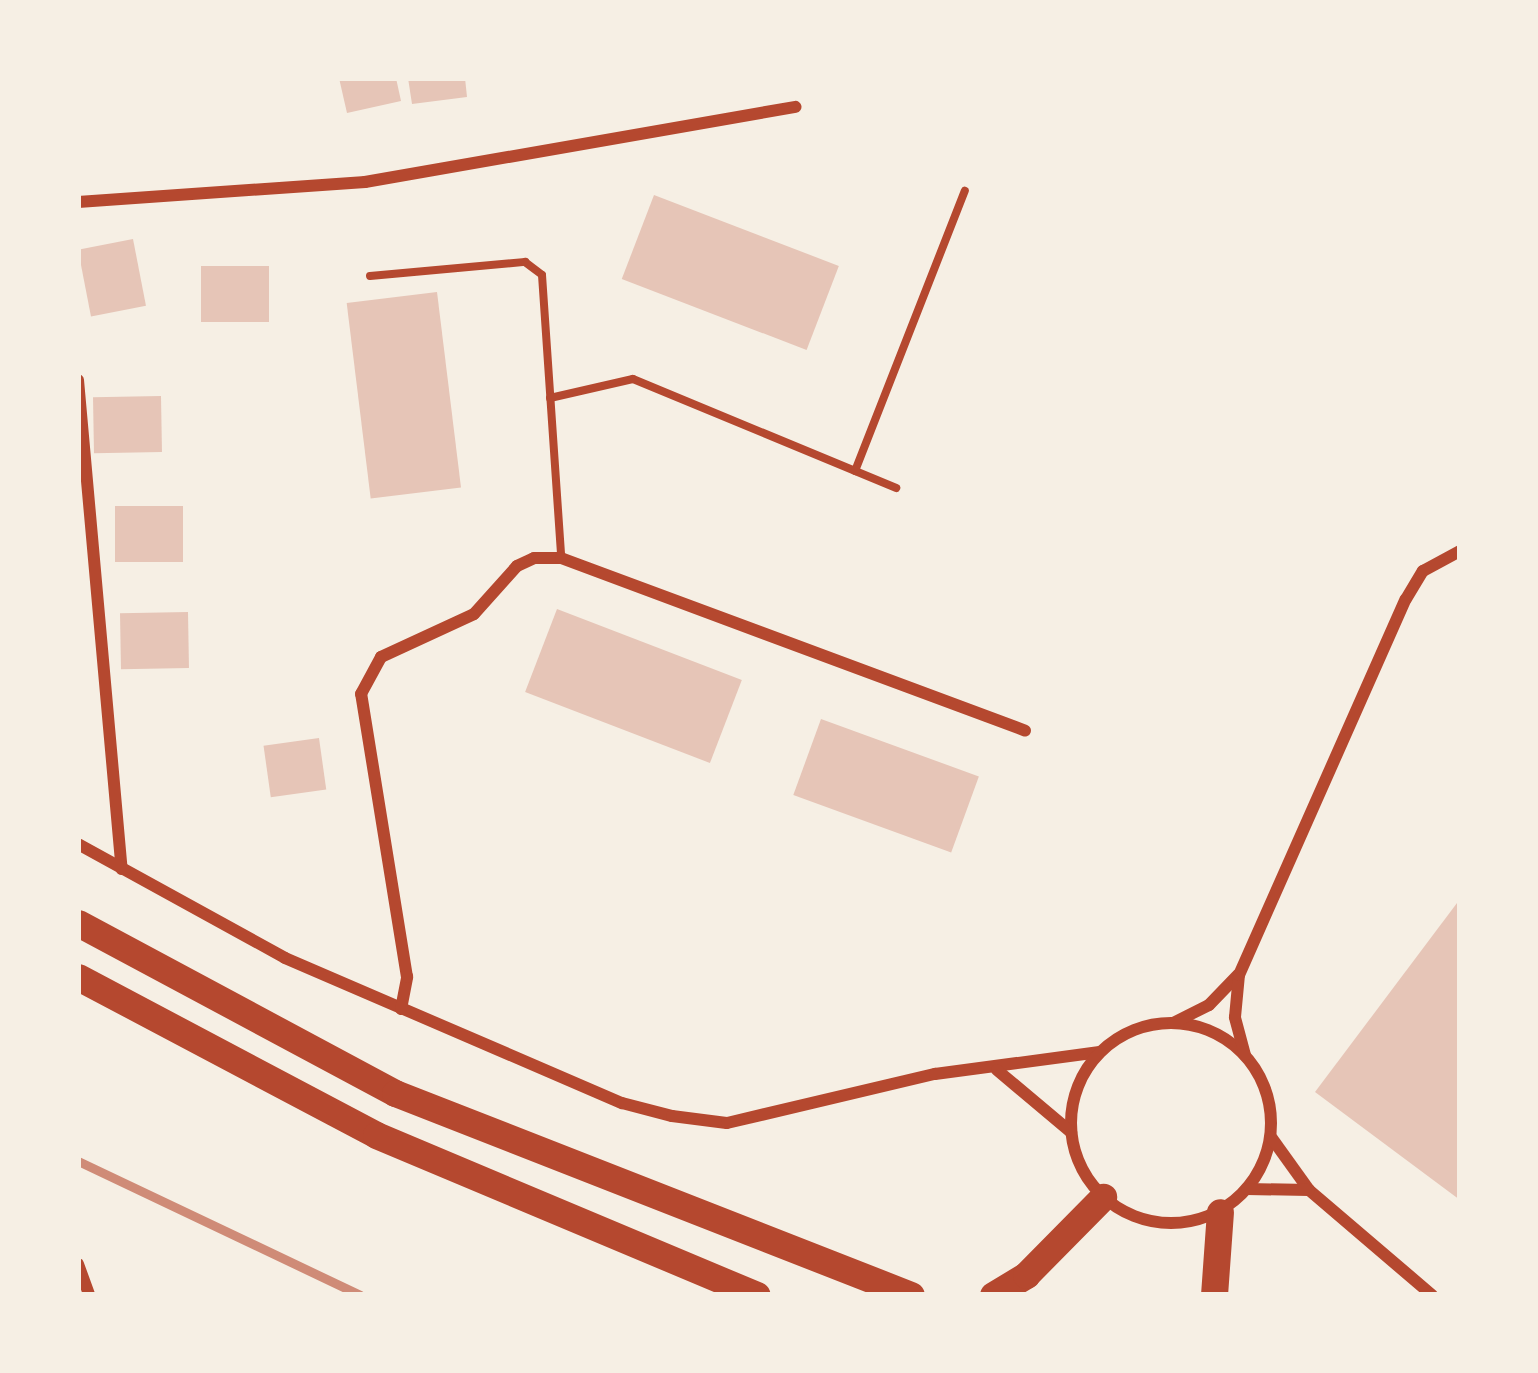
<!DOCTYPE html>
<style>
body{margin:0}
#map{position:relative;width:1538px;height:1373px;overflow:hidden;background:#f6efe4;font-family:Poppins,sans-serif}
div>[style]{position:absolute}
.building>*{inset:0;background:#e6c5b7;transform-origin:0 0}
.service>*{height:8px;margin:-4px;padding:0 4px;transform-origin:4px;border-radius:4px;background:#b5482f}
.minor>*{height:12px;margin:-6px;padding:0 6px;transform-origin:6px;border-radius:6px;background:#b5482f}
.minor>.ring{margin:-6px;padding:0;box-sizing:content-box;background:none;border:12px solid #b5482f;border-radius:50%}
.trunk>*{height:27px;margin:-13.5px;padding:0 13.5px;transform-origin:13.5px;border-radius:13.5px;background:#b5482f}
.rail>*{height:9px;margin:-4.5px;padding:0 4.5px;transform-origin:4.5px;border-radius:4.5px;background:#cf8b77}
span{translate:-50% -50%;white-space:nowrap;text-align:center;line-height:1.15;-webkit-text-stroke:9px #f6efe4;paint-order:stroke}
.frame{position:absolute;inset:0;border:81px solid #f6efe4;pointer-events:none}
</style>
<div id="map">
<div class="building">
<div style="clip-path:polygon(339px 78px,396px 78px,401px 101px,347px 113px)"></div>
<div style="clip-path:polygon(408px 78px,465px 78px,467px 97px,412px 104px)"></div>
<div style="left:654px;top:195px;width:198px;height:90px;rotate:21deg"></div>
<div style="left:133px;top:239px;width:68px;height:56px;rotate:79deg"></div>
<div style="left:201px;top:266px;width:68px;height:56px"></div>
<div style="left:437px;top:292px;width:197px;height:91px;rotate:83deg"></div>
<div style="left:161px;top:396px;width:56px;height:68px;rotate:89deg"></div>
<div style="left:115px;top:506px;width:68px;height:56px"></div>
<div style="left:557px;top:609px;width:198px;height:89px;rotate:21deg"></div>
<div style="left:188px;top:612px;width:56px;height:68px;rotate:89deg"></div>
<div style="left:821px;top:719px;width:168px;height:81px;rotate:20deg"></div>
<div style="left:319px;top:738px;width:52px;height:56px;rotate:82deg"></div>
<div style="clip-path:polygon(1460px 899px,1460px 1200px,1315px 1092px)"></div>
</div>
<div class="service">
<div style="left:370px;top:276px;width:156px;rotate:-5.2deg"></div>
<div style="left:525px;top:262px;width:21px;rotate:37deg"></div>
<div style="left:542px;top:275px;width:283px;rotate:86.1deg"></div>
<div style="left:550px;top:398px;width:85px;rotate:-12.9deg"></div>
<div style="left:633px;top:379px;width:285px;rotate:22.5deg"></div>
<div style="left:855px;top:471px;width:301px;rotate:-68.6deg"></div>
</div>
<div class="minor">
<div style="left:78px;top:202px;width:288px;rotate:-4deg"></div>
<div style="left:365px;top:182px;width:437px;rotate:-9.9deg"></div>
<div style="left:78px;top:380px;width:491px;rotate:84.9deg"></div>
<div style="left:78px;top:844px;width:236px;rotate:28.8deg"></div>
<div style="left:285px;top:958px;width:367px;rotate:23.3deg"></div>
<div style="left:622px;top:1103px;width:52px;rotate:14.6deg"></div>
<div style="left:672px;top:1116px;width:55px;rotate:7.3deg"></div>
<div style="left:727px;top:1123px;width:214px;rotate:-13.3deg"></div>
<div style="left:935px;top:1074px;width:166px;rotate:-7.6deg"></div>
<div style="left:401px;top:1009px;width:33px;rotate:-79deg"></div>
<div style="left:407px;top:977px;width:287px;rotate:-99.2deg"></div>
<div style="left:361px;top:694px;width:42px;rotate:-61.6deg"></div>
<div style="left:381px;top:657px;width:102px;rotate:-24.8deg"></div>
<div style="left:474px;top:614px;width:64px;rotate:-48.1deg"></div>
<div style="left:517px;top:566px;width:19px;rotate:-25deg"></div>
<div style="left:534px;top:558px;width:27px"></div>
<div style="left:561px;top:558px;width:495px;rotate:20.4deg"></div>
<div class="ring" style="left:1071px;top:1023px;width:188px;height:188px"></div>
<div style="left:1173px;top:1023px;width:40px;rotate:-26.6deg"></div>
<div style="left:1209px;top:1005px;width:42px;rotate:-46deg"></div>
<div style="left:1245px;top:1055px;width:39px;rotate:-105deg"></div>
<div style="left:1235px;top:1017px;width:42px;rotate:-84.6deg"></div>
<div style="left:1239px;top:975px;width:411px;rotate:-66.1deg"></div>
<div style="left:1406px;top:599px;width:33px;rotate:-59deg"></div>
<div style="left:1423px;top:571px;width:42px;rotate:-28.4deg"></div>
<div style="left:997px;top:1070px;width:97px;rotate:40deg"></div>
<div style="left:1271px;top:1137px;width:65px;rotate:54.4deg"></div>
<div style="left:1309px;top:1190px;width:162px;rotate:40.5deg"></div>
<div style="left:1247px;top:1189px;width:62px;rotate:0.9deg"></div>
<div style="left:78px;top:1264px;width:33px;rotate:70deg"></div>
</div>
<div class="trunk">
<div style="left:78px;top:923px;width:360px;rotate:28.2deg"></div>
<div style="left:395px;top:1093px;width:554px;rotate:21.38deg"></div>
<div style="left:78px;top:977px;width:337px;rotate:27.9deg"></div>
<div style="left:376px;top:1135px;width:413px;rotate:22.8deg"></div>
<div style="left:993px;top:1295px;width:39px;rotate:-31deg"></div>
<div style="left:1026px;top:1275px;width:110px;rotate:-45.4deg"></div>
<div style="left:1214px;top:1295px;width:83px;rotate:-85.9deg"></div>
</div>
<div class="rail">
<div style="left:78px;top:1161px;width:312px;rotate:25.4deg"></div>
</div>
<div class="frame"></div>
</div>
